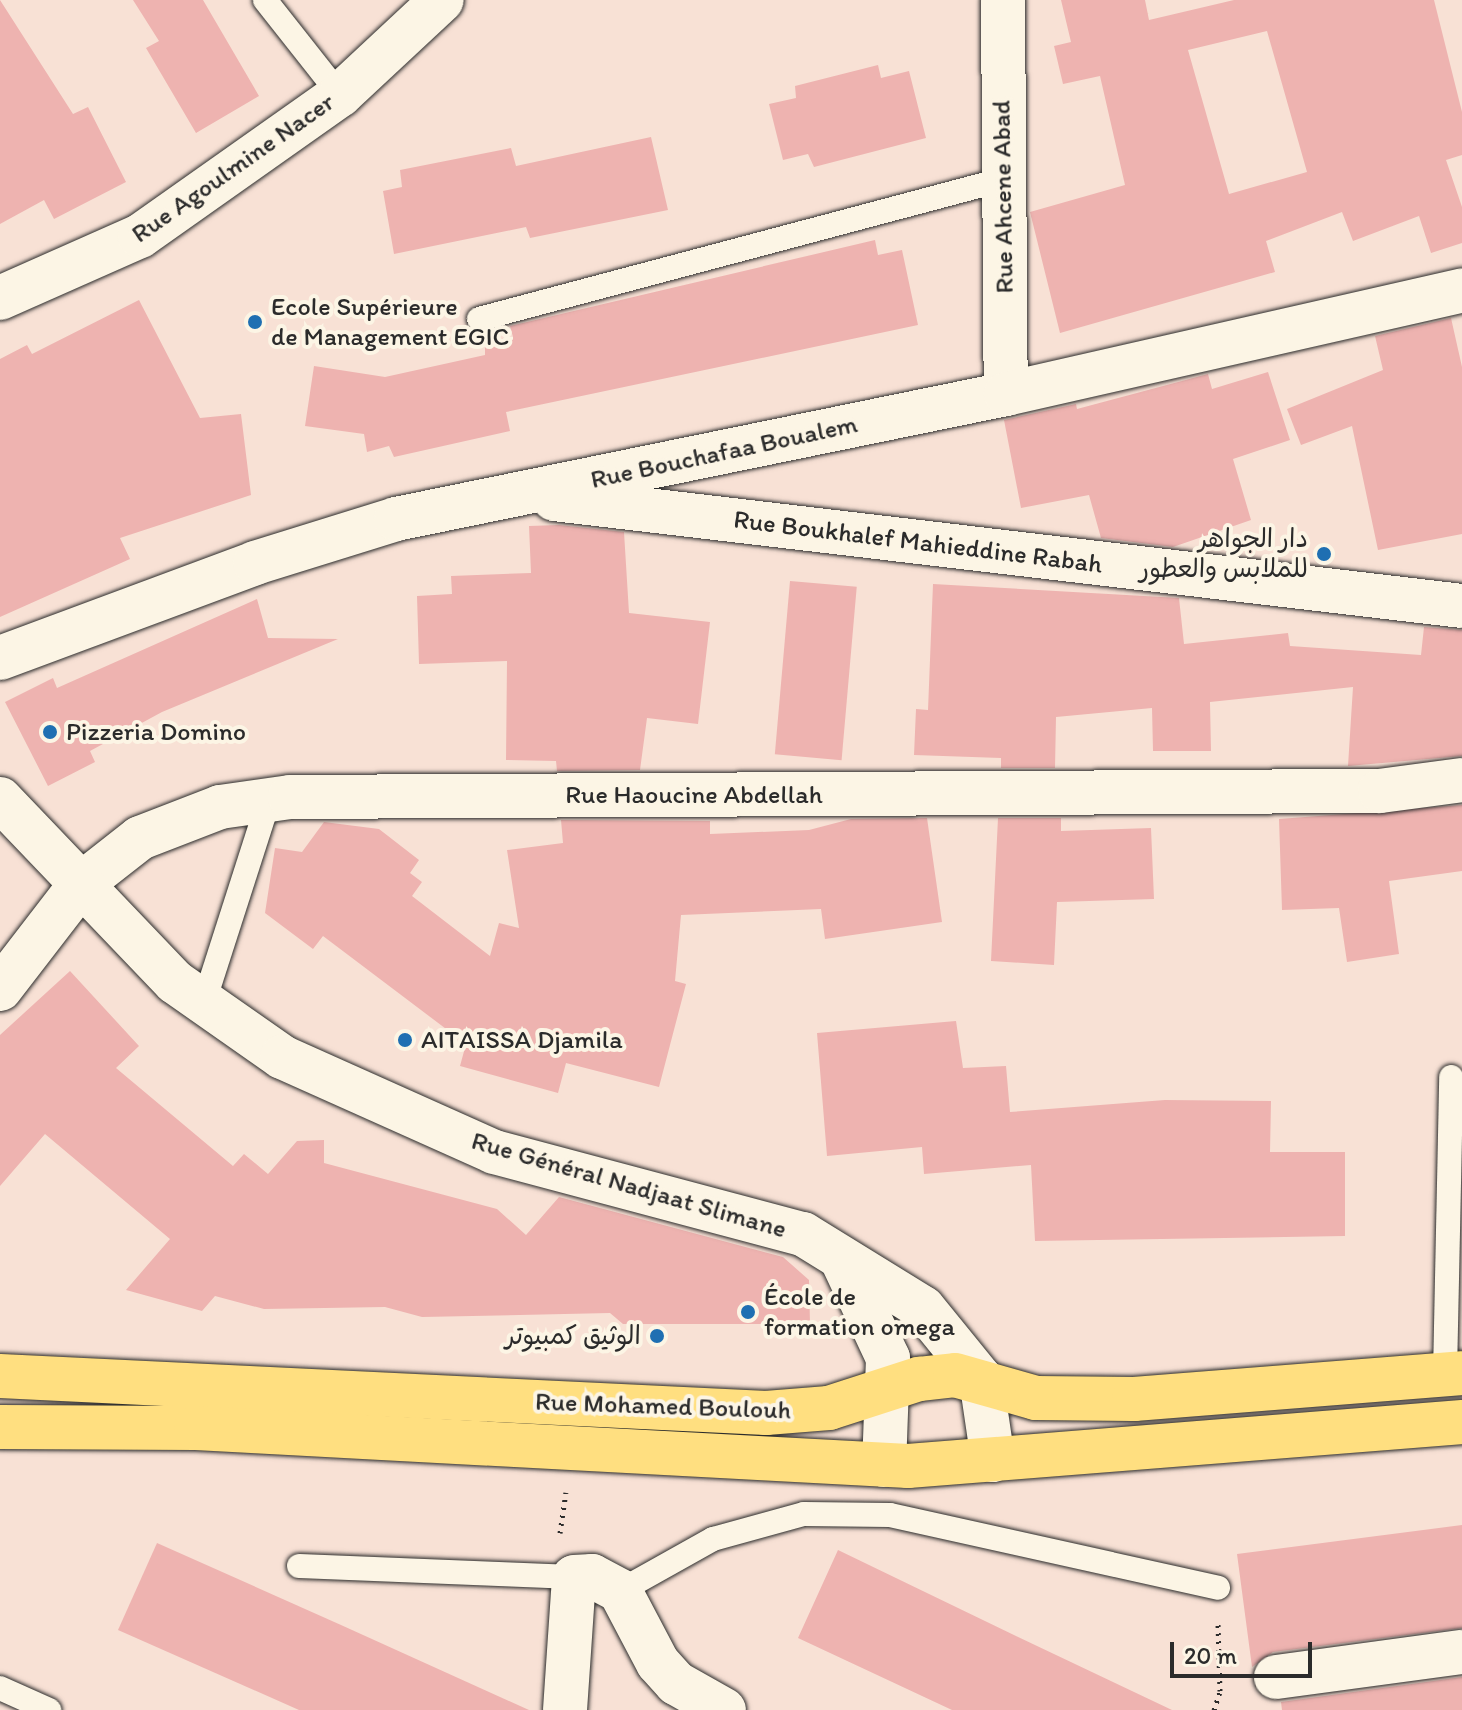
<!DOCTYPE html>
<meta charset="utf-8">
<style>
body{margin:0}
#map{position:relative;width:1462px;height:1710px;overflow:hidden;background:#f8e1d5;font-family:Itim,"Playpen Sans Arabic",sans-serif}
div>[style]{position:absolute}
.building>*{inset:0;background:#eeb3b0;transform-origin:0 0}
.path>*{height:5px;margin-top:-2.5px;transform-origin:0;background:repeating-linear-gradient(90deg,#2b2b2b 0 2px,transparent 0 8px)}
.roads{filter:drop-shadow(0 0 2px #2b2b2b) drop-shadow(0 0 2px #2b2b2b)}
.lane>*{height:24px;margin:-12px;padding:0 12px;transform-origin:12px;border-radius:12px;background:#fcf5e5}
.street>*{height:44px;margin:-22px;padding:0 22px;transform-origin:22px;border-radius:22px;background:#fcf5e5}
.secondary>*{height:44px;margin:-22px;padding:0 22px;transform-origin:22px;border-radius:22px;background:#fcf5e5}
.primary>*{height:44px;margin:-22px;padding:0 22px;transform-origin:22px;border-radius:22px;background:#ffdf80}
.dots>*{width:22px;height:22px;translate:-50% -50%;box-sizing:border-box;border:4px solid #fcf5e5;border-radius:50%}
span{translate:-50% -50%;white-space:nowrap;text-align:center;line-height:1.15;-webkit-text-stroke:8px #fcf5e5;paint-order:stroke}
.street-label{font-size:26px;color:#2b2b2b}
.poi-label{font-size:26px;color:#2b2b2b}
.left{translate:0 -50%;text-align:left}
.right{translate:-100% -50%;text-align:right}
.scale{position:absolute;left:1170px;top:1642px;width:142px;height:36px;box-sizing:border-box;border:4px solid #2b2b2b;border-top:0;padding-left:10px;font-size:24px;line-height:28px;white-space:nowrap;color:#2b2b2b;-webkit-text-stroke:6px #fcf5e5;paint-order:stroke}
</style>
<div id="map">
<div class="building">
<div style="clip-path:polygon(0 0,73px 114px,88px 107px,126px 182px,54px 219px,44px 200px,0 224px)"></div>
<div style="clip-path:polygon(133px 0,203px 0,259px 96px,196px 133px,146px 48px,159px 41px)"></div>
<div style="clip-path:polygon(evenodd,1061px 0,1145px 0,1149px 20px,1234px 0,1434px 0,1462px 112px,1462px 155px,1446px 160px,1462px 207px,1462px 243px,1431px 253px,1419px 216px,1353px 241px,1342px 212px,1266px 241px,1275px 272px,1060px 333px,1030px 212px,1125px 185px,1100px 76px,1063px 84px,1054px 46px,1071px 42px,1061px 0,1267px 31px,1307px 172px,1229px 194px,1188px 50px,1267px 31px)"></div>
<div style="clip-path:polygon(878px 65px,881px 78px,909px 71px,926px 138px,814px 167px,808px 154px,783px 160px,769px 104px,796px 98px,795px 86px)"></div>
<div style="clip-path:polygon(651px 137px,668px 210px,530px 238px,526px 227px,394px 254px,383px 191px,402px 187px,400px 170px,511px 148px,516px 166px)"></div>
<div style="clip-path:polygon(875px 240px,878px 255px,902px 250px,918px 325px,506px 412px,510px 431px,394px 457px,389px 446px,367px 452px,364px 434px,305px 426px,314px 366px,385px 377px,485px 355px,485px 341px,513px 337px,510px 326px)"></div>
<div style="clip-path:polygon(139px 300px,200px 418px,241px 414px,251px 495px,120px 538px,130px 559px,0 617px,0 359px,27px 345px,32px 354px)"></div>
<div style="clip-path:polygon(1451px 318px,1462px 367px,1462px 534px,1378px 550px,1352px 426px,1301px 445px,1287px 409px,1383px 370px,1375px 336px)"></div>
<div style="clip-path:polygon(1268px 372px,1290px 440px,1233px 459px,1251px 520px,1173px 547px,1101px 538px,1089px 495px,1021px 508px,1004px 420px,1076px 404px,1077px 409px,1208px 374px,1212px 389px)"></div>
<div style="clip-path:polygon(559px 525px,624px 532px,629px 613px,710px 622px,698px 724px,647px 718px,640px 770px,557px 771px,556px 761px,506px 760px,507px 661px,419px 664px,417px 596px,452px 594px,451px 576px,531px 573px,529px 526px)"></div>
<div style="left:790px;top:581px;width:67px;height:174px;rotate:5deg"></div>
<div style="clip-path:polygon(933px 584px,1179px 598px,1184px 644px,1288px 633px,1290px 646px,1421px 655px,1424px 627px,1462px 630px,1462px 756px,1348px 766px,1353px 687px,1210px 702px,1211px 751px,1153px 751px,1152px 708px,1056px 717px,1055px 768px,1001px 768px,1001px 758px,914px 755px,916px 709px,928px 710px)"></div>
<div style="clip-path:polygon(257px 599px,268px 638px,338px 639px,162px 712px,90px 751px,95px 762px,48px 786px,5px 702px,53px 678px,57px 688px)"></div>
<div style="clip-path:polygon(1462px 805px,1462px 871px,1389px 881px,1399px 954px,1347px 962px,1339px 908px,1282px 910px,1279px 819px)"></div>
<div style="clip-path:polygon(927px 818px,942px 922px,825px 939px,821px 909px,681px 915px,675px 981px,686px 984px,659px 1087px,566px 1063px,558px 1093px,460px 1066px,466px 1044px,323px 936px,313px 949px,265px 913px,275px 848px,302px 852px,324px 822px,379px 829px,419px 860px,410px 873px,422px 882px,412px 896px,490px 956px,499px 923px,519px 928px,507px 850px,563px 843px,561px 820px,710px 821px,710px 834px,809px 830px,851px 819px)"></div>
<div style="clip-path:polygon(998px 818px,1061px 818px,1061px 831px,1151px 828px,1154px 899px,1057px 902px,1054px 965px,991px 961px)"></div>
<div style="clip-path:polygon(70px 971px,139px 1046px,116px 1068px,233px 1166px,244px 1154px,268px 1174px,297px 1141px,324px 1140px,324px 1163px,497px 1209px,526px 1235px,559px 1197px,783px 1257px,809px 1280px,810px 1324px,623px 1324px,610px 1313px,422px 1317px,385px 1307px,264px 1309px,215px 1296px,202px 1311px,126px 1290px,170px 1239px,45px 1134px,0 1186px,0 1035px)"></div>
<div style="clip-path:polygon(956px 1021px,963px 1068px,1006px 1066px,1010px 1112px,1165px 1100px,1271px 1101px,1270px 1152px,1345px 1152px,1345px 1236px,1035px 1241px,1031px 1165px,924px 1174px,922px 1147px,827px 1156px,817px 1033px)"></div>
<div style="clip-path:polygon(1462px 1525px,1462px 1628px,1273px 1652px,1252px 1667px,1237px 1554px)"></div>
<div style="clip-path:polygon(157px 1543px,341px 1625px,529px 1710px,299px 1710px,118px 1630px)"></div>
<div style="clip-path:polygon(838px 1550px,1016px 1636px,1172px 1710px,952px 1710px,798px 1638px)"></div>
<div style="clip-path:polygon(1462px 1677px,1462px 1710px,1282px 1710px,1281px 1702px)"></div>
</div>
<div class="path">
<div style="left:560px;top:1533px;width:41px;rotate:-81.7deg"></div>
<div style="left:1214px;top:1710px;width:20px;rotate:-72deg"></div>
<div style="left:1220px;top:1691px;width:67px;rotate:-91.7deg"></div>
</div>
<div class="roads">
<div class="lane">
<div style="left:265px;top:0;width:121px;rotate:51.7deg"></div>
<div style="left:479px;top:319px;width:540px;rotate:-14.91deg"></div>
<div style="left:204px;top:1002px;width:212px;rotate:-72.2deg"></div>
<div style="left:1445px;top:1374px;width:297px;rotate:-88.8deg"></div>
<div style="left:299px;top:1566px;width:275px;rotate:2.3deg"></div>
<div style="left:620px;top:1591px;width:107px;rotate:-29.2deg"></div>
<div style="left:713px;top:1539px;width:94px;rotate:-15.4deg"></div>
<div style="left:804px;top:1514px;width:86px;rotate:0.7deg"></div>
<div style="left:890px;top:1515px;width:336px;rotate:12.5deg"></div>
<div style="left:0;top:1688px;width:54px;rotate:24.2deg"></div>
</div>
<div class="street">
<div style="left:1003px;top:0;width:394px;rotate:89.6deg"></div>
<div style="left:0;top:298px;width:153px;rotate:-23.9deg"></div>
<div style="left:140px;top:236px;width:245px;rotate:-35.2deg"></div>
<div style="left:340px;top:95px;width:139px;rotate:-43deg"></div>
<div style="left:554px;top:499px;width:914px;rotate:6.72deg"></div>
<div style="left:0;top:658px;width:272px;rotate:-20.4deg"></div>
<div style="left:255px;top:563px;width:148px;rotate:-17.3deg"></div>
<div style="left:396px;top:519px;width:623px;rotate:-11.58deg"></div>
<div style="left:1006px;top:394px;width:468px;rotate:-12.8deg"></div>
<div style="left:0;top:989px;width:131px;rotate:-52.4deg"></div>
<div style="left:80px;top:885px;width:76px;rotate:-38.1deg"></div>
<div style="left:140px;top:838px;width:86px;rotate:-21.2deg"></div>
<div style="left:220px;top:807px;width:71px;rotate:-8.1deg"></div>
<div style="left:290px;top:797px;width:1090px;rotate:-0.32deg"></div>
<div style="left:1380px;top:791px;width:83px;rotate:-7.6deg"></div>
<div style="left:1276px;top:1677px;width:188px;rotate:-7.7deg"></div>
<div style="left:565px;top:1710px;width:133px;rotate:-86.1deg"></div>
<div style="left:574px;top:1577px;width:18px;rotate:-3deg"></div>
<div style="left:592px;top:1576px;width:32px;rotate:28deg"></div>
<div style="left:620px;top:1591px;width:81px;rotate:62.2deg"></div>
<div style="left:658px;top:1663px;width:27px;rotate:48deg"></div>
<div style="left:676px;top:1683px;width:55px;rotate:29.4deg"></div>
</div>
<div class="secondary">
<div style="left:0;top:799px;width:253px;rotate:46.3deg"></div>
<div style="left:175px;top:982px;width:131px;rotate:35deg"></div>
<div style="left:282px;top:1057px;width:232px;rotate:24.1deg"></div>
<div style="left:494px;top:1152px;width:320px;rotate:14.9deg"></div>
<div style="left:803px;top:1234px;width:141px;rotate:31.7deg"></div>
<div style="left:923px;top:1308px;width:92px;rotate:50.8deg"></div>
<div style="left:981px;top:1379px;width:82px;rotate:81.6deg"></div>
<div style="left:843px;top:1262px;width:106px;rotate:64.9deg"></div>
<div style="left:888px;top:1358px;width:107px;rotate:92.1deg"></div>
</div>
<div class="primary">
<div style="left:0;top:1376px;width:767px;rotate:2.77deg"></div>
<div style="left:766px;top:1413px;width:63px;rotate:-4.5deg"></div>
<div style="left:829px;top:1408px;width:95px;rotate:-17.9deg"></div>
<div style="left:919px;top:1379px;width:36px;rotate:-6deg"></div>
<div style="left:955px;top:1375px;width:84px;rotate:15.9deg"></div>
<div style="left:1036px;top:1398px;width:98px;rotate:0.6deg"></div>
<div style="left:1134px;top:1399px;width:329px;rotate:-4.5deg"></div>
<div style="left:0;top:1427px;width:196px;rotate:0.3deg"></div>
<div style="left:196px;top:1428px;width:713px;rotate:3.06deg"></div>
<div style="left:908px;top:1466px;width:556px;rotate:-4.54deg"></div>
</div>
</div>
<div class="dots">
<div style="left:255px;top:322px;background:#1f6fb2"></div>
<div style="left:1324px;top:554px;background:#1f6fb2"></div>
<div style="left:50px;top:732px;background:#1f6fb2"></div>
<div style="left:405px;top:1040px;background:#1f6fb2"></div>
<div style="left:748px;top:1312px;background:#1f6fb2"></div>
<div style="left:657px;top:1336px;background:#1f6fb2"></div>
</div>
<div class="street-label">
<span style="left:233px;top:168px;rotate:-35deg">Rue Agoulmine Nacer</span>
<span style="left:1003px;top:197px;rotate:-91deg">Rue Ahcene Abad</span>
<span style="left:724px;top:452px;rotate:-12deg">Rue Bouchafaa Boualem</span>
<span style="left:918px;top:542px;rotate:7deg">Rue Boukhalef Mahieddine Rabah</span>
<span style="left:694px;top:795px">Rue Haoucine Abdellah</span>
<span style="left:629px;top:1185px;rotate:16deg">Rue Général Nadjaat Slimane</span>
<span style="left:663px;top:1406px;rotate:2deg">Rue Mohamed Boulouh</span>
</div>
<div class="poi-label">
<span class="left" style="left:271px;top:322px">Ecole Supérieure<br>de Management EGIC</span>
<span class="right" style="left:1308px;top:554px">دار الجواهر<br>للملابس والعطور</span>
<span class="left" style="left:66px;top:732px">Pizzeria Domino</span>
<span class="left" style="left:421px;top:1040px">AITAISSA Djamila</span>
<span class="left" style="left:764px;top:1312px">École de<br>formation omega</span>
<span class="right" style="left:641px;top:1336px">الوثيق كمبيوتر</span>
</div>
<div class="scale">20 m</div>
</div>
